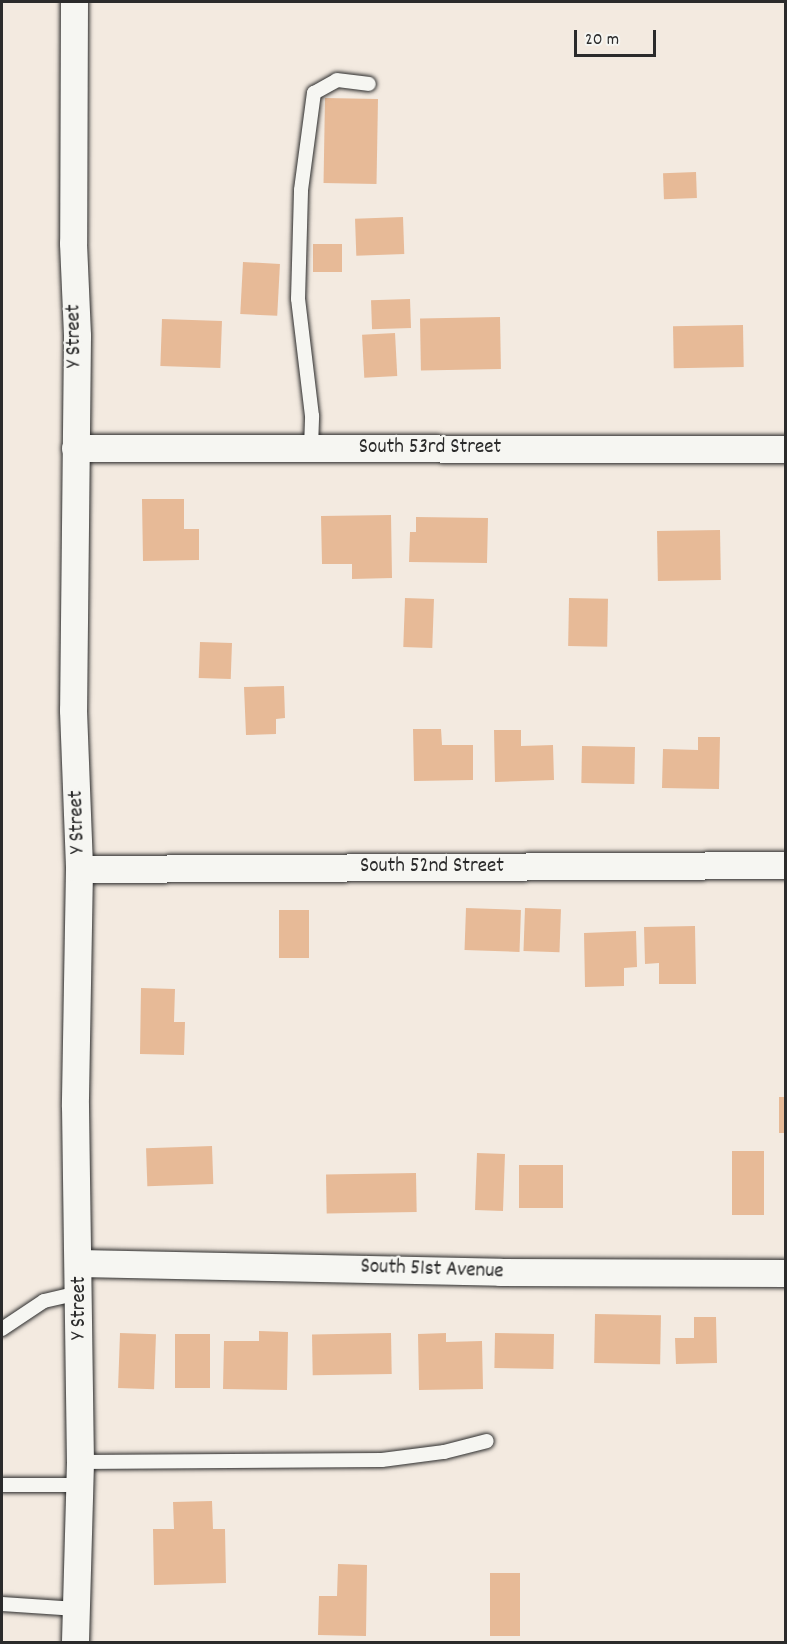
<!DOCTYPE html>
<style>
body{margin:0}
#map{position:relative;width:787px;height:1644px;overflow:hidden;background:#f3eae0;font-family:Dekko,sans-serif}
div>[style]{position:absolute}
.building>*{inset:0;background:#e7ba97;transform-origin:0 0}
.roads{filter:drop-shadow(0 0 2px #2b2b2b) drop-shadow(0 0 2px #2b2b2b)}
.lane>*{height:14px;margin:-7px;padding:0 7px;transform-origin:7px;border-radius:7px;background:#f6f6f2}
.street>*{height:27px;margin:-13.5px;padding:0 13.5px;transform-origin:13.5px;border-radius:13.5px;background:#f6f6f2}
span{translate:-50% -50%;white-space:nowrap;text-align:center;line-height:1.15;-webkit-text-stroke:4.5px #f6f6f2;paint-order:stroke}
.street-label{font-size:21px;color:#2b2b2b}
.frame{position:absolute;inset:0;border:3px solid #2b2b2b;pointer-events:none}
.scale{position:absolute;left:574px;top:30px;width:82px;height:27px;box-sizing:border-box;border:3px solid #2b2b2b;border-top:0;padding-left:8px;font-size:18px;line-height:21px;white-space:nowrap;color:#2b2b2b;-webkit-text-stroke:4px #f6f6f2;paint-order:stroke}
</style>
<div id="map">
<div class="building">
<div style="left:325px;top:98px;width:53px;height:85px;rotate:1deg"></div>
<div style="left:696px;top:172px;width:26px;height:33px;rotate:88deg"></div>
<div style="left:403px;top:217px;width:37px;height:48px;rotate:88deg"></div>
<div style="left:313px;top:244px;width:29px;height:28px"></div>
<div style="left:243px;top:262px;width:37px;height:52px;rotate:3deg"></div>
<div style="left:410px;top:299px;width:29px;height:39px;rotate:88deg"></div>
<div style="left:500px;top:317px;width:52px;height:80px;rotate:89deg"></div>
<div style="left:162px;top:319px;width:60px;height:47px;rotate:2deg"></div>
<div style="left:743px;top:325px;width:42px;height:70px;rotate:89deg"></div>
<div style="left:395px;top:333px;width:43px;height:33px;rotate:87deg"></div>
<div style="clip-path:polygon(142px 499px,184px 499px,184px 529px,199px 529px,199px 560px,143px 561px)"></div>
<div style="clip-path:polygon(391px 515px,392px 578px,352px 579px,352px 564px,322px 564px,321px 516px)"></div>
<div style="clip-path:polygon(416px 517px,488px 518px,487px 563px,409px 562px,410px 532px,416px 532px)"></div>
<div style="left:720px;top:530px;width:50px;height:63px;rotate:89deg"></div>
<div style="left:405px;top:598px;width:29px;height:49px;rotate:2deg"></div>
<div style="left:569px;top:598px;width:39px;height:48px;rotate:1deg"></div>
<div style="left:200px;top:642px;width:32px;height:36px;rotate:2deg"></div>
<div style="clip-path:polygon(284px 686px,285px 718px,276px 719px,276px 734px,246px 735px,244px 687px)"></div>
<div style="clip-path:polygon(413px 729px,441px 729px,442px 745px,473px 745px,473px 780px,414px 781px)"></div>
<div style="clip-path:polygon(494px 730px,521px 730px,521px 746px,553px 745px,554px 780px,495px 782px)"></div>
<div style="clip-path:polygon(698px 737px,720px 737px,719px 789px,662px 788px,663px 749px,698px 750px)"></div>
<div style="left:582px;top:746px;width:53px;height:37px;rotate:1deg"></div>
<div style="left:466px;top:908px;width:55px;height:42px;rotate:2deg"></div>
<div style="left:525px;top:908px;width:36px;height:43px;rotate:2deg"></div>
<div style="left:279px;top:910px;width:30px;height:48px"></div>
<div style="clip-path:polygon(695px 926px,696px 984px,659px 984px,659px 963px,645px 964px,644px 927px)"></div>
<div style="clip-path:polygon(636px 931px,637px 967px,624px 968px,624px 986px,585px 987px,584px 933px)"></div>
<div style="clip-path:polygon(141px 988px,175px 989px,174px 1022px,185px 1022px,184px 1055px,140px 1054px)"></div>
<div style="left:779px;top:1097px;width:7px;height:36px"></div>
<div style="left:212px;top:1146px;width:38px;height:66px;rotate:88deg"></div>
<div style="left:732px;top:1151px;width:32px;height:64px"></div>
<div style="left:477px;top:1153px;width:28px;height:57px;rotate:2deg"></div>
<div style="left:519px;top:1165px;width:44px;height:43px"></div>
<div style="left:416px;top:1173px;width:39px;height:90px;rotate:89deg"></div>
<div style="left:595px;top:1314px;width:66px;height:49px;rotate:1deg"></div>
<div style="clip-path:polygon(694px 1317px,716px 1317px,717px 1363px,676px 1364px,675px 1338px,694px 1338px)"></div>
<div style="clip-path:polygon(259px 1331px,288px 1332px,287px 1390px,223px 1389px,224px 1341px,259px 1341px)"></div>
<div style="left:120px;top:1333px;width:36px;height:55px;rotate:2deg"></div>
<div style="left:391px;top:1333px;width:41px;height:79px;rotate:89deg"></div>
<div style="clip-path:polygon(446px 1333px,446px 1342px,482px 1341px,483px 1389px,419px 1390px,418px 1334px)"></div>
<div style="left:495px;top:1333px;width:59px;height:35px;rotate:1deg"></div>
<div style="left:175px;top:1334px;width:35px;height:54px"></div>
<div style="clip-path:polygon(212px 1501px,213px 1529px,225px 1529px,226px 1583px,154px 1585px,153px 1529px,174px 1529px,173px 1502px)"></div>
<div style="clip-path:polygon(338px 1564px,367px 1565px,366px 1636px,318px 1635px,319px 1596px,337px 1596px)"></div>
<div style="left:490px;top:1573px;width:30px;height:63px"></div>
</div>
<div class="roads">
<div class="lane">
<div style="left:311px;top:448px;width:32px;rotate:-88deg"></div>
<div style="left:312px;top:416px;width:118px;rotate:-96.8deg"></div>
<div style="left:298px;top:299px;width:109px;rotate:-88.4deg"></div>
<div style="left:301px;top:190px;width:98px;rotate:-82.4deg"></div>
<div style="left:314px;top:93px;width:26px;rotate:-29deg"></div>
<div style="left:337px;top:80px;width:32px;rotate:7deg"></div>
<div style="left:2px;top:1329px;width:50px;rotate:-33.7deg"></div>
<div style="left:44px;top:1301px;width:36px;rotate:-13deg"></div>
<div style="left:80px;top:1462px;width:302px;rotate:-0.4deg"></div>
<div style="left:382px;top:1460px;width:63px;rotate:-7.4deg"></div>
<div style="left:444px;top:1452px;width:44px;rotate:-14.3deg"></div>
<div style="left:2px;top:1485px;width:78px"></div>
<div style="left:2px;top:1604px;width:75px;rotate:3.8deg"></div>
</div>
<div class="street">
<div style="left:74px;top:2px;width:241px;rotate:90.2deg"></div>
<div style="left:73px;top:243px;width:93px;rotate:87.5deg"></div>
<div style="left:77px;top:336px;width:374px;rotate:90.6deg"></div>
<div style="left:73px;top:710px;width:159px;rotate:87.8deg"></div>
<div style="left:79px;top:869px;width:237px;rotate:91deg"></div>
<div style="left:75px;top:1106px;width:356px;rotate:89.2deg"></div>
<div style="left:80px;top:1462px;width:180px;rotate:91.6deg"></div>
<div style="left:75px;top:448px;width:711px;rotate:0.08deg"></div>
<div style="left:79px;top:869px;width:707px;rotate:-0.32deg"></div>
<div style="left:79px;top:1263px;width:421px;rotate:1.2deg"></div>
<div style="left:500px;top:1272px;width:286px;rotate:0.2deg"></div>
</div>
</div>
<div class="street-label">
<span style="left:75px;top:336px;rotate:-91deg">Y Street</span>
<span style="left:430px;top:448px">South 53rd Street</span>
<span style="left:78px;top:822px;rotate:-92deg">Y Street</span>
<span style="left:432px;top:867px">South 52nd Street</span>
<span style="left:432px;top:1270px;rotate:2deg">South 51st Avenue</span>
<span style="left:80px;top:1308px;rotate:-90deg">Y Street</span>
</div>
<div class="frame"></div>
<div class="scale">20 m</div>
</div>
